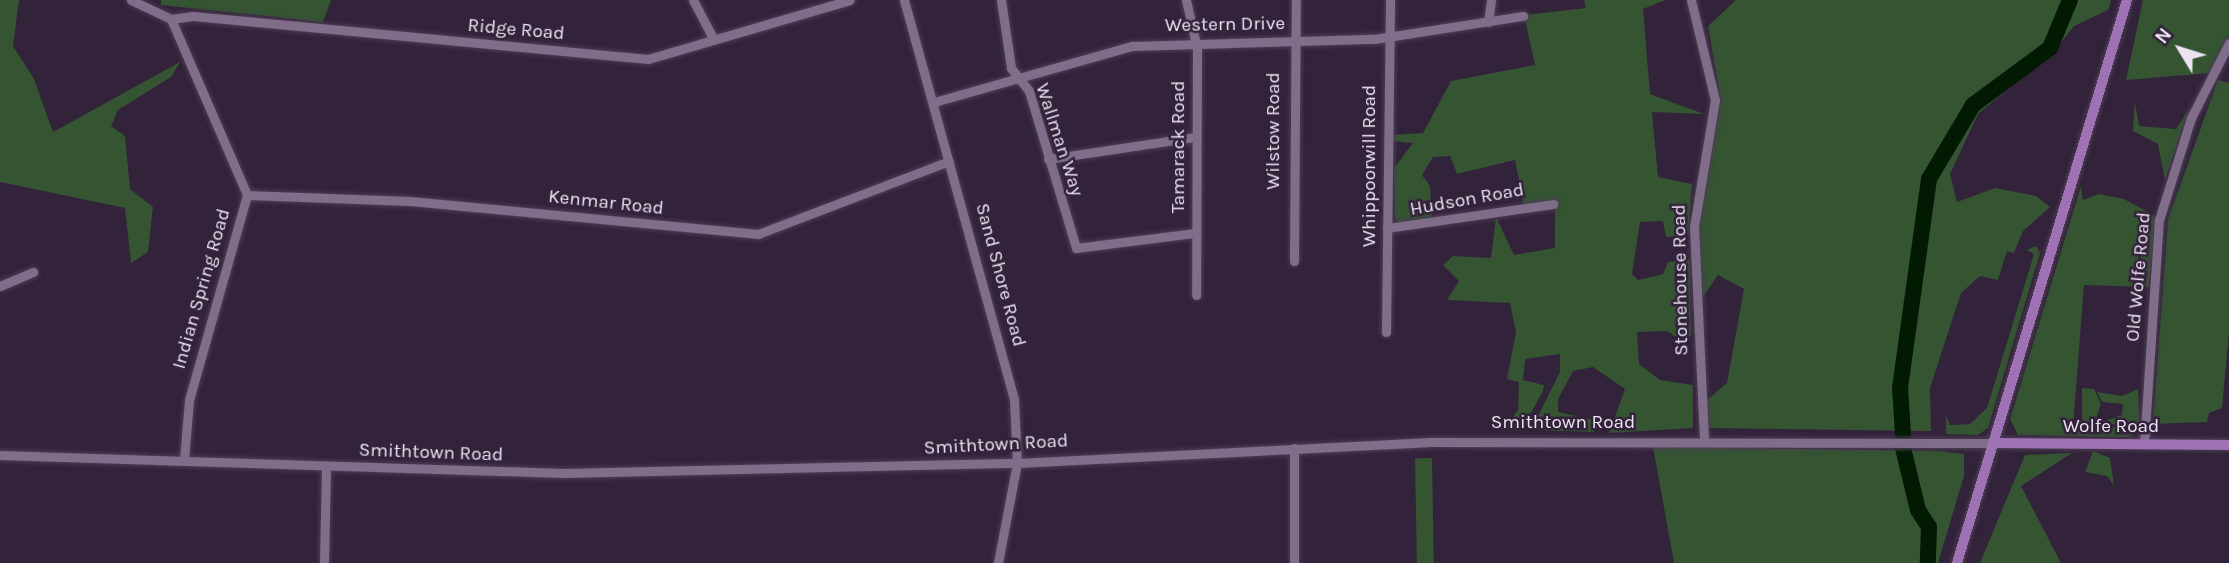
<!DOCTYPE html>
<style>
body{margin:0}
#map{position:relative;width:2229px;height:563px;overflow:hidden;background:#32223a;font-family:Karla,sans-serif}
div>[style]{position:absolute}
.green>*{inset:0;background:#345432;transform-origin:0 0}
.river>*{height:16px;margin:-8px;padding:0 8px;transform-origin:8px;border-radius:8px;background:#021a02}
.roads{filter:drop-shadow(0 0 2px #4d3e53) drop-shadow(0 0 2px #4d3e53)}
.minor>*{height:9px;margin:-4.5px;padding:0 4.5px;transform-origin:4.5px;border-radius:4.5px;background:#7f6d89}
.major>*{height:10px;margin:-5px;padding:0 5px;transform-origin:5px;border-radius:5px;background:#9e72b4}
span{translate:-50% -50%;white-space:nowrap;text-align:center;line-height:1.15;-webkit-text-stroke:5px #32223a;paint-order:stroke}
.street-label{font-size:19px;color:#ede3f3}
.north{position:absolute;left:2145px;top:14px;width:70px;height:70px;-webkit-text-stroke:5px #32223a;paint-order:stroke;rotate:308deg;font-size:19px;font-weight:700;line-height:28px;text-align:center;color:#ede3f3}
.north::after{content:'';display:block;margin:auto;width:24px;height:32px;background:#ede3f3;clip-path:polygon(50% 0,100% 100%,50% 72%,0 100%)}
</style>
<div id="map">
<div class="green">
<div style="clip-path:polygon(0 0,19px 0,13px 46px,34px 79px,53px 132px,180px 62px,171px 77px,118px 110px,111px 126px,125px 136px,130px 189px,153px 207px,148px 252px,131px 263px,125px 208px,0 182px)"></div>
<div style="clip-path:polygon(161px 0,331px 0,323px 22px,161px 5px)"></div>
<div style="clip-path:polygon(1584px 0,1666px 0,1643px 9px,1650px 94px,1704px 114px,1652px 112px,1658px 177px,1692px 184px,1688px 235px,1666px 237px,1663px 221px,1640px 222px,1632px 274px,1638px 280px,1663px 274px,1668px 262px,1690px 260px,1691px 336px,1682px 341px,1667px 331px,1637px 332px,1639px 364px,1660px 380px,1693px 385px,1693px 428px,1609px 433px,1625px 389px,1593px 367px,1573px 371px,1558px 399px,1558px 412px,1594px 420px,1594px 432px,1531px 430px,1560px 372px,1560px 354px,1525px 359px,1523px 380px,1544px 385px,1543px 391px,1521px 431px,1503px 430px,1518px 410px,1519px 382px,1507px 379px,1516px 332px,1510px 303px,1447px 300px,1459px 281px,1443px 265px,1453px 256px,1491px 258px,1496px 217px,1514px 255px,1555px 248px,1555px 206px,1524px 207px,1515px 160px,1457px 174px,1450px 156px,1433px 157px,1422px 175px,1430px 186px,1432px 217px,1401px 224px,1395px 219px,1394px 168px,1413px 143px,1391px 141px,1391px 135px,1423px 133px,1451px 81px,1535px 65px,1524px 15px,1586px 8px)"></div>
<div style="clip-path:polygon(1736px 0,2111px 0,2108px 10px,2074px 26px,2054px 51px,1978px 114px,1950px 174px,1957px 202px,1995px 188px,2036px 196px,2050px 207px,2023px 231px,2014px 253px,2007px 251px,1998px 280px,1980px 276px,1961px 293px,1930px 388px,1931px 431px,1708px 428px,1707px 400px,1727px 383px,1744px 289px,1718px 275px,1702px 298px,1697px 222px,1721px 101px,1708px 26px)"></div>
<div style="clip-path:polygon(2143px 0,2229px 0,2229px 36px,2210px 73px,2126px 80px)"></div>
<div style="clip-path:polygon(2218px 80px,2229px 83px,2229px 332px,2222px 408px,2209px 413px,2207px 422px,2153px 424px,2168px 219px)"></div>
<div style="clip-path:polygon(2135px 102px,2139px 126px,2176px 129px,2189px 109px,2165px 180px,2158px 144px,2133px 131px)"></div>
<div style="clip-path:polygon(2081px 186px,2083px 200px,2099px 194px,2124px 199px,2155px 216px,2149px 287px,2084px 285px,2073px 427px,2098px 431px,2082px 424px,2082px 388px,2094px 389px,2101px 404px,2095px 422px,2102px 422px,2122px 415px,2123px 404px,2102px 402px,2097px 392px,2122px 396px,2138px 389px,2140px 430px,2129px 437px,2018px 435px,2010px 419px)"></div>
<div style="clip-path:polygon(2036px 246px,2040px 253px,1988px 428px,1978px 435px,1946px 434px,1946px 416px,1950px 425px,1970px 424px,1987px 408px,2034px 254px,2027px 250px)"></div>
<div style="clip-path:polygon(1653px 447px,1938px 451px,1964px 454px,1964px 476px,1938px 563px,1674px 563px)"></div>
<div style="clip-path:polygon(2093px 451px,2110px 458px,2114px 486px,2107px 476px,2085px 472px)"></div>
<div style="clip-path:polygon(2072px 453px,2021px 486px,2061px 563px,1980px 563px,2025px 455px)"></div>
<div style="left:1432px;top:458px;width:105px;height:17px;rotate:89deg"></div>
</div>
<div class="river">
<div style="left:1903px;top:434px;width:46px;rotate:-93.7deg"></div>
<div style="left:1900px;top:388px;width:211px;rotate:-82.1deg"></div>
<div style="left:1929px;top:179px;width:86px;rotate:-59.3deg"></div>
<div style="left:1973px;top:105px;width:96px;rotate:-36.5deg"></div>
<div style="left:2050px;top:48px;width:52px;rotate:-67.4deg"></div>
<div style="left:1903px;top:448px;width:64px;rotate:76.4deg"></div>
<div style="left:1918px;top:510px;width:20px;rotate:57deg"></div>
<div style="left:1929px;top:527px;width:36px;rotate:92deg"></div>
</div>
<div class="roads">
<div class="minor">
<div style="left:131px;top:0;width:44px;rotate:25.4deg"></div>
<div style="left:171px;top:19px;width:192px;rotate:66.6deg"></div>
<div style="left:247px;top:195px;width:213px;rotate:105.8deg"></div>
<div style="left:189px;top:400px;width:60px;rotate:94.8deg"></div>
<div style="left:693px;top:0;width:45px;rotate:62.3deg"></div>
<div style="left:904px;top:0;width:415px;rotate:74.6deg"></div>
<div style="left:1014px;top:400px;width:63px;rotate:87.3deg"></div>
<div style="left:1017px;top:463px;width:102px;rotate:100.8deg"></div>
<div style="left:1001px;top:0;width:69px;rotate:81.6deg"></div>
<div style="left:1011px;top:68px;width:29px;rotate:52deg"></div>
<div style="left:1029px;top:91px;width:164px;rotate:73.3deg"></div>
<div style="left:1076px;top:248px;width:120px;rotate:-7.2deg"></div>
<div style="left:1186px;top:0;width:50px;rotate:77.3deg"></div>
<div style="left:1197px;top:49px;width:246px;rotate:90.2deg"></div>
<div style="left:1691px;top:0;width:103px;rotate:76.5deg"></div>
<div style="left:1715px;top:100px;width:129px;rotate:99.4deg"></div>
<div style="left:1694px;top:227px;width:211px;rotate:87.3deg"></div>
<div style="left:171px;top:19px;width:22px;rotate:-8deg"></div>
<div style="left:193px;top:16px;width:457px;rotate:5.4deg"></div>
<div style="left:648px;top:59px;width:210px;rotate:-16.3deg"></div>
<div style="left:1488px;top:22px;width:22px;rotate:-82deg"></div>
<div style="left:934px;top:102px;width:206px;rotate:-15.8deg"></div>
<div style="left:1132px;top:46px;width:242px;rotate:-1.7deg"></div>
<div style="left:1374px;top:39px;width:151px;rotate:-8.8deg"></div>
<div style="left:1048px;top:159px;width:150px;rotate:-8.5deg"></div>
<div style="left:247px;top:195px;width:163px;rotate:2.1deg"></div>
<div style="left:410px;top:201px;width:350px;rotate:5.4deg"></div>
<div style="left:758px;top:234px;width:204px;rotate:-20.9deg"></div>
<div style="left:1387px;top:228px;width:168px;rotate:-8.2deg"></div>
<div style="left:1294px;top:261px;width:261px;rotate:-89.6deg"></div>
<div style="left:0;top:286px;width:36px;rotate:-23deg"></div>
<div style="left:1386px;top:332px;width:332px;rotate:-89.3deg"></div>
<div style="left:2144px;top:444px;width:225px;rotate:-86.2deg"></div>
<div style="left:2159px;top:220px;width:107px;rotate:-72.6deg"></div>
<div style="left:2191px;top:118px;width:84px;rotate:-63.1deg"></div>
<div style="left:1294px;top:448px;width:115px;rotate:90deg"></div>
<div style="left:0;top:455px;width:564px;rotate:1.83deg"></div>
<div style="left:564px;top:473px;width:453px;rotate:-1.3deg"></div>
<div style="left:1017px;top:463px;width:411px;rotate:-2.9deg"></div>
<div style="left:1427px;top:442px;width:566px;rotate:0.1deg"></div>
<div style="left:324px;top:563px;width:96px;rotate:-88.8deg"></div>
</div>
<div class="major">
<div style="left:1993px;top:443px;width:236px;rotate:0.5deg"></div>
<div style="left:1957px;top:563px;width:588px;rotate:-73.2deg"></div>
</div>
</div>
<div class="street-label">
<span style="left:1225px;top:25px;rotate:-1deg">Western Drive</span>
<span style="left:516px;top:30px;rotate:5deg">Ridge Road</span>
<span style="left:1274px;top:131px;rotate:-90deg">Wilstow Road</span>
<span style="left:1059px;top:140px;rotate:72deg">Wallman Way</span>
<span style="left:1179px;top:147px;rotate:-90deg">Tamarack Road</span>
<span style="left:1370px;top:166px;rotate:-90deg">Whippoorwill Road</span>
<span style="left:1467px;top:200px;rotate:-10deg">Hudson Road</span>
<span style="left:606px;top:203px;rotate:6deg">Kenmar Road</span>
<span style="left:1000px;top:275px;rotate:75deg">Sand Shore Road</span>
<span style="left:2139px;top:277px;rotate:-85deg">Old Wolfe Road</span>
<span style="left:1681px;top:280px;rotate:-91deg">Stonehouse Road</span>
<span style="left:202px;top:289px;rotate:-74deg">Indian Spring Road</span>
<span style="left:1563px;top:423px">Smithtown Road</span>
<span style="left:2111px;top:427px">Wolfe Road</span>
<span style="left:996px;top:445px;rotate:-3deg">Smithtown Road</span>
<span style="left:431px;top:453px;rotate:2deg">Smithtown Road</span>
</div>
<div class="north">N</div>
</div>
